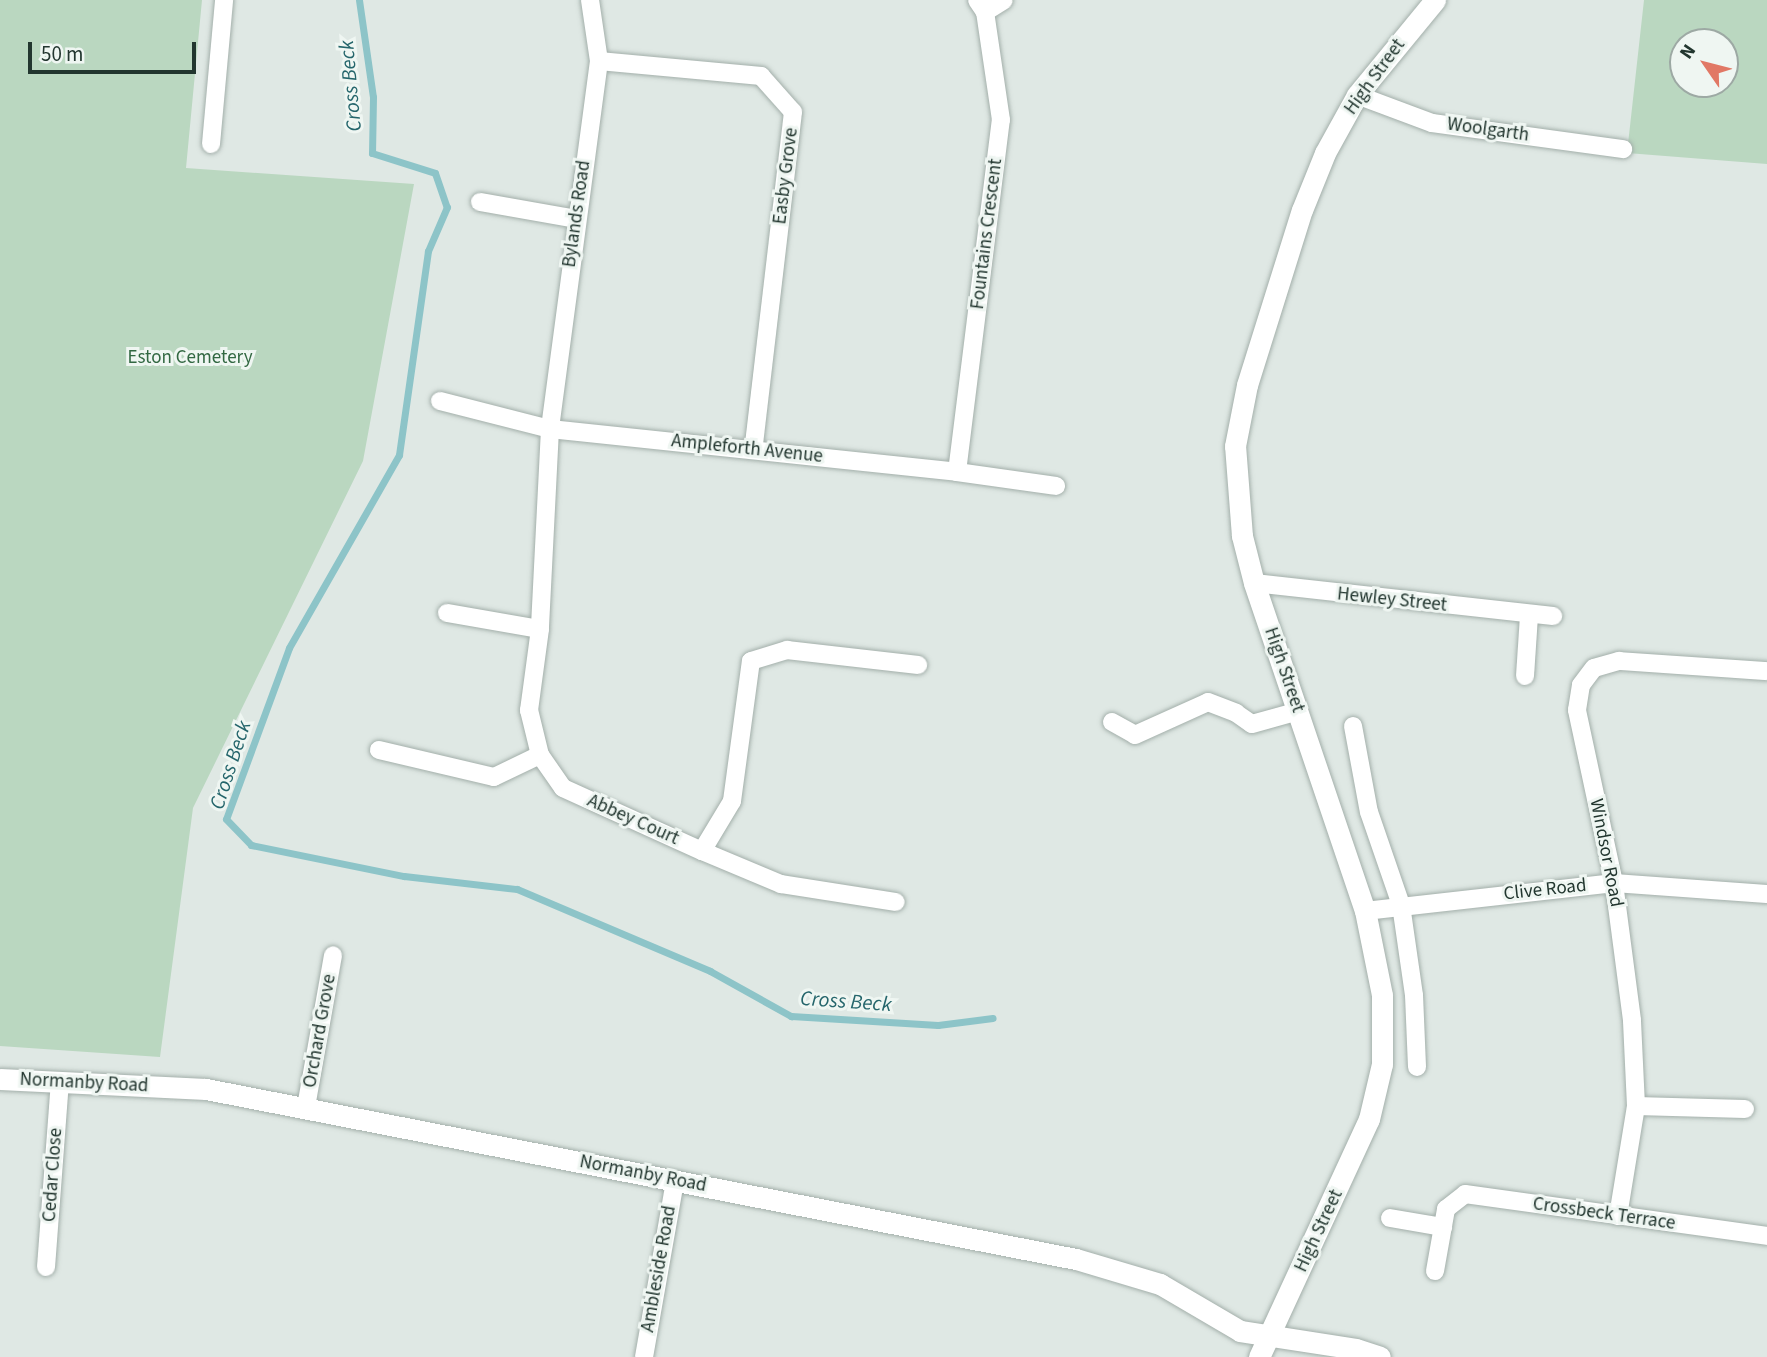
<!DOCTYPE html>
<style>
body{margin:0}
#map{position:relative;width:1767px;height:1357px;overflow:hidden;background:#dfe8e4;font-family:"Source Sans 3",sans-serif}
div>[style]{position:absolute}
.green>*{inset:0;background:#bad7c0}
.stream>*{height:7px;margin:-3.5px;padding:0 3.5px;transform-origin:3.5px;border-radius:3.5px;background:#8dc4c8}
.roads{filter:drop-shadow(0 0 2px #a3afaa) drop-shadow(0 0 2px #a3afaa)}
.minor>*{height:18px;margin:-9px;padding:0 9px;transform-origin:9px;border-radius:9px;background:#fff}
.tertiary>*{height:21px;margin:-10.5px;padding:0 10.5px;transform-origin:10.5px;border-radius:10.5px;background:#fff}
.secondary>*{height:21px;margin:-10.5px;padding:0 10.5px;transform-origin:10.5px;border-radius:10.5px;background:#fff}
span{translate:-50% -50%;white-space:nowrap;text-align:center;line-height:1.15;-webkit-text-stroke:6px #eff6f2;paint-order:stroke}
.street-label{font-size:19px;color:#22362f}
.park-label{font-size:19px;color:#326842}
.water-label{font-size:21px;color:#24656b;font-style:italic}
.north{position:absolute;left:1669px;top:28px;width:70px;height:70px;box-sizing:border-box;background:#eff6f2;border:2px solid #9da9a4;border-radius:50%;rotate:305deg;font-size:19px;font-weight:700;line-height:28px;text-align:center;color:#22362f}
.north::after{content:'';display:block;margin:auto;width:24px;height:32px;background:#e17865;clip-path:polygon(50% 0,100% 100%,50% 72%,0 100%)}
.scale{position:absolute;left:28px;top:42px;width:168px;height:32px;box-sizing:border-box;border:4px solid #22362f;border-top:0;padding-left:9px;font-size:21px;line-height:24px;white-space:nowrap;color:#22362f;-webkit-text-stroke:5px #eff6f2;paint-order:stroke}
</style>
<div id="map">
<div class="green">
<div style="clip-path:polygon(0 0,202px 0,186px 168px,414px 184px,363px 461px,193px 808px,160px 1057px,0 1046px)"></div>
<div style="clip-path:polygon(evenodd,1644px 0,1767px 0,1767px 164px,1627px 153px,1644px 0,1683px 42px,1725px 42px,1725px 84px,1683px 84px,1683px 42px)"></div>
</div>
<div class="stream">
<div style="left:359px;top:0;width:98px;rotate:81.8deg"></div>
<div style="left:373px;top:97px;width:56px;rotate:91deg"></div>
<div style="left:372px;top:153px;width:66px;rotate:17.6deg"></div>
<div style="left:435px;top:173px;width:36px;rotate:71deg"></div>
<div style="left:447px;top:207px;width:48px;rotate:113.4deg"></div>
<div style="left:428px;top:251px;width:206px;rotate:98.1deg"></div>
<div style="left:399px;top:455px;width:222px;rotate:119.7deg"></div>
<div style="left:289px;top:648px;width:182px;rotate:110.2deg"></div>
<div style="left:226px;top:819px;width:36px;rotate:46deg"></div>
<div style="left:251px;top:845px;width:156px;rotate:11.5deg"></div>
<div style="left:404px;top:876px;width:114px;rotate:6.6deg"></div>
<div style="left:517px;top:889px;width:210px;rotate:23deg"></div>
<div style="left:710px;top:971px;width:93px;rotate:29.1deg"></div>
<div style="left:791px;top:1016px;width:147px;rotate:3.5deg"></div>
<div style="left:938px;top:1025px;width:55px;rotate:-7.3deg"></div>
</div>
<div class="roads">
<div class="minor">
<div style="left:590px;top:0;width:62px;rotate:81.6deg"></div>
<div style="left:599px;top:61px;width:371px;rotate:97.6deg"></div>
<div style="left:550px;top:429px;width:200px;rotate:92.9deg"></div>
<div style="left:540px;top:629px;width:82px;rotate:97.7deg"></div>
<div style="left:529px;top:710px;width:46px;rotate:76.3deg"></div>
<div style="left:540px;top:755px;width:40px;rotate:55.1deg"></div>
<div style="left:563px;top:788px;width:153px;rotate:24.4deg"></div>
<div style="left:702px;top:851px;width:58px;rotate:-59deg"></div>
<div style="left:732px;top:801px;width:141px;rotate:-82.3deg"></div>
<div style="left:751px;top:661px;width:38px;rotate:-17deg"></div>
<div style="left:787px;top:650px;width:132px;rotate:6.5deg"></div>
<div style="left:985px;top:12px;width:22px;rotate:-32deg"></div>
<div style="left:599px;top:61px;width:163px;rotate:5.3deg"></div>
<div style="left:761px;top:76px;width:48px;rotate:48.4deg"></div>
<div style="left:793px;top:112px;width:340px;rotate:96.7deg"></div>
<div style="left:1357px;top:95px;width:80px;rotate:20.5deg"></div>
<div style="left:1432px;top:123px;width:193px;rotate:7.8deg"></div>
<div style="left:211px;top:144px;width:145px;rotate:-84.8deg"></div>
<div style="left:480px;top:202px;width:97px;rotate:10deg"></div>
<div style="left:440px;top:401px;width:114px;rotate:14.3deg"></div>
<div style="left:550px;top:429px;width:409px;rotate:6deg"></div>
<div style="left:957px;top:472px;width:100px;rotate:8deg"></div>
<div style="left:957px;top:472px;width:355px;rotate:-82.9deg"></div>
<div style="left:1001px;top:120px;width:109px;rotate:-98.4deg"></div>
<div style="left:985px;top:12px;width:14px;rotate:-124deg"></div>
<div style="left:1254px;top:583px;width:301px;rotate:6.3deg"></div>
<div style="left:447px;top:613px;width:94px;rotate:9.8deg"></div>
<div style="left:1525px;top:676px;width:61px;rotate:-86.2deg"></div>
<div style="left:1112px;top:722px;width:26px;rotate:29deg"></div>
<div style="left:1135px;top:735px;width:80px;rotate:-24.3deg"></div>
<div style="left:1208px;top:702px;width:30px;rotate:21deg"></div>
<div style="left:1236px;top:713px;width:19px;rotate:35deg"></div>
<div style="left:1252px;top:724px;width:49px;rotate:-15.5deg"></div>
<div style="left:1353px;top:726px;width:87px;rotate:79.5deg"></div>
<div style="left:1369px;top:812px;width:98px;rotate:71deg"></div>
<div style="left:1401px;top:905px;width:91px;rotate:81.8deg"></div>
<div style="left:1414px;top:995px;width:72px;rotate:87.6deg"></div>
<div style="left:379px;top:750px;width:118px;rotate:13.2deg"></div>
<div style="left:494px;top:777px;width:51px;rotate:-25.6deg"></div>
<div style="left:702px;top:851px;width:86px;rotate:22.7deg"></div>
<div style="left:781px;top:884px;width:116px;rotate:8.9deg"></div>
<div style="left:1365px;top:911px;width:251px;rotate:-6.4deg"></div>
<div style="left:1614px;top:883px;width:153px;rotate:4.1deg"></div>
<div style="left:1636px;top:1106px;width:109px;rotate:1.6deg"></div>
<div style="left:306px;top:1107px;width:154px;rotate:-79.9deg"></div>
<div style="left:1618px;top:1216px;width:111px;rotate:-80.7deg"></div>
<div style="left:1636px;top:1106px;width:86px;rotate:-92.7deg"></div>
<div style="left:1632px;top:1020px;width:138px;rotate:-97.5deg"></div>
<div style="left:1614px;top:883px;width:177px;rotate:-102.1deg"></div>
<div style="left:1577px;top:710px;width:25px;rotate:-81deg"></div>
<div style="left:1581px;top:685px;width:21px;rotate:-53deg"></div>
<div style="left:1594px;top:668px;width:26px;rotate:-16deg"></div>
<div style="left:1619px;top:661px;width:148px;rotate:3.9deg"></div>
<div style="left:1390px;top:1218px;width:54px;rotate:9.6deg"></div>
<div style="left:46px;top:1267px;width:186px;rotate:-85.7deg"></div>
<div style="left:1435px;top:1271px;width:63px;rotate:-79.9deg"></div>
<div style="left:1446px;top:1209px;width:24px;rotate:-38deg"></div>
<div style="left:1465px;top:1194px;width:305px;rotate:7.9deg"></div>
<div style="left:644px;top:1357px;width:179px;rotate:-80deg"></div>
</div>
<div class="tertiary">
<div style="left:0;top:1079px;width:206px;rotate:2.8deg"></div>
<div style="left:206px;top:1089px;width:886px;rotate:11.06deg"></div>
<div style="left:1076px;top:1259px;width:88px;rotate:16.6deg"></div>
<div style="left:1160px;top:1284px;width:93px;rotate:30.4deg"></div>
<div style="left:1240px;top:1331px;width:117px;rotate:8.8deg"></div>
<div style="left:1356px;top:1349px;width:25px;rotate:18deg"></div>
</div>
<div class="secondary">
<div style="left:1259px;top:1357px;width:262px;rotate:-65.2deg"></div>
<div style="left:1369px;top:1119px;width:57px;rotate:-76.7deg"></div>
<div style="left:1382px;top:1064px;width:69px;rotate:-90deg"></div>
<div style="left:1382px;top:995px;width:86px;rotate:-101.4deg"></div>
<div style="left:1365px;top:911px;width:346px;rotate:-108.7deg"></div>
<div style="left:1254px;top:583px;width:49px;rotate:-104.3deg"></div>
<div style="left:1242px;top:536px;width:90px;rotate:-94.4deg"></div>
<div style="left:1235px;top:446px;width:62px;rotate:-78.9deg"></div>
<div style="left:1247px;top:385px;width:183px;rotate:-72.6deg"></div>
<div style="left:1302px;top:210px;width:61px;rotate:-68deg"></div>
<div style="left:1325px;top:153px;width:66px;rotate:-61.1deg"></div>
<div style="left:1357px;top:95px;width:123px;rotate:-50.6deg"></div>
</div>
</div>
<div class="street-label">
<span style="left:1375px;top:77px;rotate:-54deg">High Street</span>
<span style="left:1488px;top:130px;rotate:8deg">Woolgarth</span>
<span style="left:786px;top:176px;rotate:-83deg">Easby Grove</span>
<span style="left:577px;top:214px;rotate:-82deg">Bylands Road</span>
<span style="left:987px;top:234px;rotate:-83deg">Fountains Crescent</span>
<span style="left:747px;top:449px;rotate:6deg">Ampleforth Avenue</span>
<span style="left:1392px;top:600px;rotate:6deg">Hewley Street</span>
<span style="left:1284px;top:670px;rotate:71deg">High Street</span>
<span style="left:633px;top:820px;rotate:24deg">Abbey Court</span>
<span style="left:1606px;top:853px;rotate:79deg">Windsor Road</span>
<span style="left:1545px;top:890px;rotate:-6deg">Clive Road</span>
<span style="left:320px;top:1031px;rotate:-80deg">Orchard Grove</span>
<span style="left:84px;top:1083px;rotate:3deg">Normanby Road</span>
<span style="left:643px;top:1174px;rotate:11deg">Normanby Road</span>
<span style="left:53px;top:1175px;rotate:-86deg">Cedar Close</span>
<span style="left:1604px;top:1214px;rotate:8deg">Crossbeck Terrace</span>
<span style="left:1319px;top:1231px;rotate:-65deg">High Street</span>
<span style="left:659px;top:1269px;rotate:-80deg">Ambleside Road</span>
</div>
<div class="park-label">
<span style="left:190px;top:358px">Eston Cemetery</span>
</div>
<div class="water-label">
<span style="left:350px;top:86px;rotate:-95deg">Cross Beck</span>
<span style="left:230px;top:765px;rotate:-72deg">Cross Beck</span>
<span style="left:846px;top:1001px;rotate:4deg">Cross Beck</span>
</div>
<div class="north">N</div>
<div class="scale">50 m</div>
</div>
